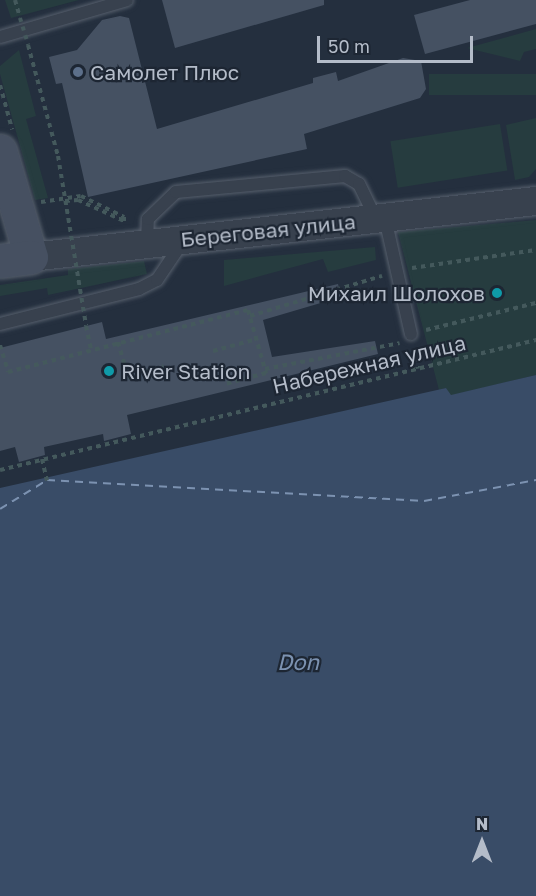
<!DOCTYPE html>
<meta charset="utf-8">
<style>
body{margin:0}
#map{position:relative;width:536px;height:896px;overflow:hidden;background:#242f3e;font-family:"Golos Text",sans-serif}
div>[style]{position:absolute}
.green>*{inset:0;background:#263c3f;transform-origin:0 0}
.water>*{inset:0;background:#394c67}
.ferry>*{height:1.5px;margin-top:-0.75px;transform-origin:0;background:repeating-linear-gradient(90deg,#7c92b1 0 8px,transparent 0 14px)}
.building>*{inset:0;background:#455162}
.path>*{height:4px;margin-top:-2px;transform-origin:0;background:repeating-linear-gradient(90deg,#44595c 0 4.5px,transparent 0 9px)}
.roads{filter:drop-shadow(0 0 2px #565f6c) drop-shadow(0 0 2px #565f6c)}
.service>*{height:12px;margin:-6px;padding:0 6px;transform-origin:6px;border-radius:6px;background:#38414e}
.tertiary>*{height:28px;margin:-14px;padding:0 14px;transform-origin:14px;border-radius:14px;background:#38414e}
.secondary>*{height:33px;margin:-16.5px;padding:0 16.5px;transform-origin:16.5px;border-radius:16.5px;background:#465061}
.path-bridge>*{height:4px;margin-top:-2px;transform-origin:0;background:repeating-linear-gradient(90deg,#44595c 0 4.5px,transparent 0 9px)}
.dots>*{width:16px;height:16px;translate:-50% -50%;box-sizing:border-box;border:3px solid #1d2633;border-radius:50%}
span{translate:-50% -50%;white-space:nowrap;text-align:center;line-height:1.15;-webkit-text-stroke:4.5px #1d2633;paint-order:stroke}
.poi-label{font-size:21px;color:#b4bcc9}
.left{translate:0 -50%;text-align:left}
.right{translate:-100% -50%;text-align:right}
.street-label{font-size:21px;color:#b4bcc9}
.water-label{font-size:22px;color:#7c92b1;font-style:italic}
.north{position:absolute;left:452px;top:812px;width:60px;height:60px;-webkit-text-stroke:4px #1d2633;paint-order:stroke;rotate:0deg;font-size:16px;font-weight:700;line-height:24px;text-align:center;color:#b4bcc9}
.north::after{content:'';display:block;margin:auto;width:21px;height:27px;background:#b4bcc9;clip-path:polygon(50% 0,100% 100%,50% 72%,0 100%)}
.scale{position:absolute;left:317px;top:36px;width:156px;height:27px;box-sizing:border-box;border:3px solid #b4bcc9;border-top:0;padding-left:8px;font-size:18px;line-height:21px;white-space:nowrap;color:#b4bcc9;-webkit-text-stroke:4px #1d2633;paint-order:stroke}
</style>
<div id="map">
<div class="green">
<div style="clip-path:polygon(5px 0,79px 0,11px 18px)"></div>
<div style="clip-path:polygon(536px 29px,536px 49px,524px 52px,520px 61px,467px 48px)"></div>
<div style="clip-path:polygon(19px 50px,36px 116px,26px 119px,48px 198px,35px 200px,0 74px,0 66px)"></div>
<div style="left:536px;top:74px;width:21px;height:107px;rotate:90deg"></div>
<div style="clip-path:polygon(536px 118px,536px 169px,529px 177px,515px 180px,506px 125px)"></div>
<div style="left:500px;top:124px;width:47px;height:111px;rotate:81deg"></div>
<div style="clip-path:polygon(536px 220px,536px 375px,450px 396px,446px 388px,439px 390px,398px 232px)"></div>
<div style="clip-path:polygon(375px 247px,376px 260px,328px 272px,323px 259px,224px 286px,224px 260px)"></div>
<div style="clip-path:polygon(144px 261px,147px 274px,48px 295px,47px 288px,0 296px,0 285px,68px 275px,68px 269px)"></div>
</div>
<div class="water">
<div style="clip-path:polygon(536px 375px,536px 896px,0 896px,0 488px,446px 388px,451px 395px)"></div>
</div>
<div class="ferry">
<div style="left:0;top:509px;width:55px;rotate:-31.7deg"></div>
<div style="left:47px;top:480px;width:378px;rotate:3.2deg"></div>
<div style="left:424px;top:501px;width:114px;rotate:-10.6deg"></div>
</div>
<div class="building">
<div style="clip-path:polygon(162px 0,324px 0,324px 5px,175px 48px)"></div>
<div style="clip-path:polygon(470px 0,536px 0,536px 24px,425px 54px,414px 15px)"></div>
<div style="clip-path:polygon(120px 16px,129px 18px,157px 129px,313px 83px,313px 78px,336px 72px,338px 81px,403px 58px,421px 61px,426px 89px,420px 98px,304px 134px,307px 149px,88px 197px,62px 83px,56px 84px,49px 57px,77px 50px,102px 20px)"></div>
<div style="clip-path:polygon(338px 284px,341px 297px,263px 320px,272px 357px,375px 341px,378px 354px,127px 415px,131px 434px,104px 441px,103px 434px,44px 447px,45px 455px,19px 462px,15px 447px,0 451px,0 348px,102px 322px,106px 339px)"></div>
</div>
<div class="path">
<div style="left:15px;top:0;width:18px;rotate:74deg"></div>
<div style="left:28px;top:45px;width:115px;rotate:74.9deg"></div>
<div style="left:0;top:85px;width:46px;rotate:74.7deg"></div>
<div style="left:65px;top:201px;width:13px;rotate:-4deg"></div>
<div style="left:78px;top:200px;width:51px;rotate:24.5deg"></div>
<div style="left:41px;top:202px;width:40px;rotate:-8.5deg"></div>
<div style="left:81px;top:196px;width:48px;rotate:26deg"></div>
<div style="left:124px;top:217px;width:4px;rotate:90deg"></div>
<div style="left:412px;top:268px;width:125px;rotate:-8.3deg"></div>
<div style="left:250px;top:316px;width:138px;rotate:-16.9deg"></div>
<div style="left:86px;top:326px;width:24px;rotate:78deg"></div>
<div style="left:426px;top:330px;width:113px;rotate:-13.8deg"></div>
<div style="left:118px;top:342px;width:36px;rotate:74deg"></div>
<div style="left:128px;top:377px;width:37px;rotate:-17deg"></div>
<div style="left:0;top:345px;width:28px;rotate:73deg"></div>
<div style="left:8px;top:372px;width:248px;rotate:-14.5deg"></div>
<div style="left:248px;top:310px;width:66px;rotate:74.1deg"></div>
<div style="left:266px;top:373px;width:42px;rotate:165deg"></div>
<div style="left:414px;top:349px;width:20px;rotate:79deg"></div>
<div style="left:213px;top:351px;width:46px;rotate:-15.3deg"></div>
<div style="left:265px;top:369px;width:137px;rotate:-10.9deg"></div>
<div style="left:42px;top:459px;width:22px;rotate:77deg"></div>
<div style="left:0;top:470px;width:552px;rotate:-13.63deg"></div>
</div>
<div class="roads">
<div class="service">
<div style="left:0;top:37px;width:132px;rotate:-16.2deg"></div>
<div style="left:385px;top:218px;width:119px;rotate:77.4deg"></div>
<div style="left:147px;top:243px;width:24px;rotate:-88deg"></div>
<div style="left:148px;top:219px;width:39px;rotate:-44deg"></div>
<div style="left:176px;top:192px;width:170px;rotate:-5.4deg"></div>
<div style="left:345px;top:176px;width:16px;rotate:30deg"></div>
<div style="left:359px;top:184px;width:39px;rotate:64deg"></div>
<div style="left:0;top:324px;width:143px;rotate:-14.1deg"></div>
<div style="left:139px;top:289px;width:20px;rotate:-27deg"></div>
<div style="left:157px;top:280px;width:48px;rotate:-56deg"></div>
</div>
<div class="tertiary">
<div style="left:31px;top:257px;width:508px;rotate:-6.33deg"></div>
</div>
<div class="secondary">
<div style="left:0;top:151px;width:110px;rotate:73.7deg"></div>
<div style="left:31px;top:257px;width:31px;rotate:173deg"></div>
</div>
</div>
<div class="path-bridge">
<div style="left:20px;top:18px;width:28px;rotate:73deg"></div>
<div style="left:58px;top:156px;width:172px;rotate:80.6deg"></div>
</div>
<div class="dots">
<div style="left:78px;top:72px;background:#5c6f8a"></div>
<div style="left:497px;top:293px;background:#0f9aa8"></div>
<div style="left:109px;top:371px;background:#0f9aa8"></div>
</div>
<div class="poi-label">
<span class="left" style="left:90px;top:72px">Самолет Плюс</span>
<span class="right" style="left:485px;top:293px">Михаил Шолохов</span>
<span class="left" style="left:121px;top:371px">River Station</span>
</div>
<div class="street-label">
<span style="left:268px;top:230px;rotate:-6deg">Береговая улица</span>
<span style="left:369px;top:364px;rotate:-13deg">Набережная улица</span>
</div>
<div class="water-label">
<span style="left:298px;top:662px">Don</span>
</div>
<div class="north">N</div>
<div class="scale">50 m</div>
</div>
